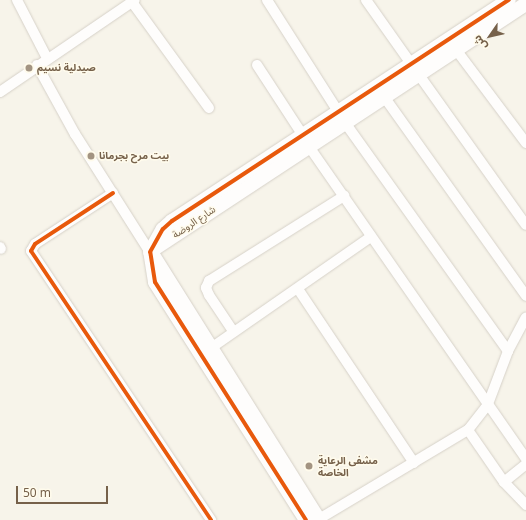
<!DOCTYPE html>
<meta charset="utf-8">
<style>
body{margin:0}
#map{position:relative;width:526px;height:520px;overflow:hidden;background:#f7f4ea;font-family:"Noto Sans","Noto Sans Arabic",sans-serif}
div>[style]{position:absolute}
.roads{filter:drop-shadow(0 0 1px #d6d1c8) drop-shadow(0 0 1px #d6d1c8)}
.street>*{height:10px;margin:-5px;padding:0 5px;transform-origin:5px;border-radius:5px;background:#fefdfc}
.secondary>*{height:14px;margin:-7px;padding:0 7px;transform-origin:7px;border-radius:7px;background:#fefdfc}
.cycleway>*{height:4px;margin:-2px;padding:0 2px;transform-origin:2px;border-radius:2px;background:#e8590c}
.dots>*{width:11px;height:11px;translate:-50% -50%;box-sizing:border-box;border:2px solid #fffbec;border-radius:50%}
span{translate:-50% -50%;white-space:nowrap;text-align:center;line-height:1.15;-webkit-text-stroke:3px #fffbec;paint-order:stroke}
.poi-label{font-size:10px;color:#76614a;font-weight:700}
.left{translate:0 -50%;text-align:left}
.street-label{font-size:10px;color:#76614a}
.north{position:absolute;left:470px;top:16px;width:40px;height:40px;-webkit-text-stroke:3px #fffbec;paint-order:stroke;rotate:236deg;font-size:11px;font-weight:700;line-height:16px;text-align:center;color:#76614a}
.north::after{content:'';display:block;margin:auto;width:14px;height:18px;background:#76614a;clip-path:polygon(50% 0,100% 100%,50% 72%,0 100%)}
.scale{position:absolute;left:16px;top:486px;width:92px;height:18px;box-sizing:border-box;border:2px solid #76614a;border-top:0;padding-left:5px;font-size:12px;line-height:14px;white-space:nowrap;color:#76614a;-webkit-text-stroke:3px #fffbec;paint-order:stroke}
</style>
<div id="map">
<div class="roads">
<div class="street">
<div style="left:17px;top:0;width:65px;rotate:62.7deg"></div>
<div style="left:267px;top:0;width:134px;rotate:57.5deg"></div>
<div style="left:366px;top:0;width:80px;rotate:54.7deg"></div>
<div style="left:132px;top:2px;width:131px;rotate:54deg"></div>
<div style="left:457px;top:51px;width:115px;rotate:53.1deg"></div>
<div style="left:37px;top:65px;width:79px;rotate:61.2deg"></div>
<div style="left:75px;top:134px;width:140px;rotate:57.6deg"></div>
<div style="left:257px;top:65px;width:86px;rotate:56.9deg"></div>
<div style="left:419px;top:75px;width:184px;rotate:54.5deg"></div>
<div style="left:0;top:92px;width:163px;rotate:-34.3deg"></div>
<div style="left:385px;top:98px;width:243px;rotate:54.5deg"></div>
<div style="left:346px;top:124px;width:279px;rotate:54.5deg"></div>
<div style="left:310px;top:148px;width:379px;rotate:55.2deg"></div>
<div style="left:113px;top:193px;width:93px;rotate:146.8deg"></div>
<div style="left:35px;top:244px;width:8px;rotate:120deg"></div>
<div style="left:31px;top:251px;width:324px;rotate:56.2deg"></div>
<div style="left:0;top:247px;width:2px;rotate:63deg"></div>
<div style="left:298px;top:289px;width:209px;rotate:56.3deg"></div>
<div style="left:233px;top:331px;width:43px;rotate:-123.7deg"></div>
<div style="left:209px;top:295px;width:8px;rotate:-113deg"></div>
<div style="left:206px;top:288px;width:8px;rotate:-67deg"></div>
<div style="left:209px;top:281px;width:160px;rotate:-32.2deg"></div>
<div style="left:211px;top:348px;width:195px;rotate:-34.8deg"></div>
<div style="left:468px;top:430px;width:63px;rotate:55.3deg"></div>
<div style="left:504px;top:482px;width:32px;rotate:46deg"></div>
<div style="left:504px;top:482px;width:28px;rotate:-39deg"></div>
<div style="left:319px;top:519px;width:174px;rotate:-30.9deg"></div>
<div style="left:468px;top:430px;width:33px;rotate:-52deg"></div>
<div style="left:488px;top:404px;width:57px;rotate:-69.3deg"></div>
<div style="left:508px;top:351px;width:38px;rotate:-62deg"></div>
</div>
<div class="secondary">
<div style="left:154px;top:249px;width:445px;rotate:-33.4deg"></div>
<div style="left:151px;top:252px;width:316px;rotate:57.9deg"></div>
<div style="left:306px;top:520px;width:282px;rotate:-122.4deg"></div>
<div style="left:155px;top:282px;width:30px;rotate:-99deg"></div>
<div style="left:150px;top:252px;width:26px;rotate:-61deg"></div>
<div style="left:163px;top:229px;width:12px;rotate:-42deg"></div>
<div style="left:172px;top:221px;width:403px;rotate:-33.3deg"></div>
</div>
</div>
<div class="cycleway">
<div style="left:113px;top:193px;width:93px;rotate:146.8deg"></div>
<div style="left:35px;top:244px;width:8px;rotate:120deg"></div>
<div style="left:31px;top:251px;width:324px;rotate:56.2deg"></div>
<div style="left:306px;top:520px;width:282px;rotate:-122.4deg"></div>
<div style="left:155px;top:282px;width:30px;rotate:-99deg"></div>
<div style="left:150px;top:252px;width:26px;rotate:-61deg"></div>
<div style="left:163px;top:229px;width:12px;rotate:-42deg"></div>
<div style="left:172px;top:221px;width:403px;rotate:-33.3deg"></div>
</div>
<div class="dots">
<div style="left:29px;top:68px;background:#a39482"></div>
<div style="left:91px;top:156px;background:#a39482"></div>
<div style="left:309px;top:466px;background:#a39482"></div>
</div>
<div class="poi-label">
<span class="left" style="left:37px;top:68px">صيدلية نسيم</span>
<span class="left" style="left:99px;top:156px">بيت مرح بجرمانا</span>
<span class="left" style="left:318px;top:466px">مشفى الرعاية<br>الخاصة</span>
</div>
<div class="street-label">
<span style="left:194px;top:222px;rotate:-34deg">شارع الروضة</span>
</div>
<div class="north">ش</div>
<div class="scale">50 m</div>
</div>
